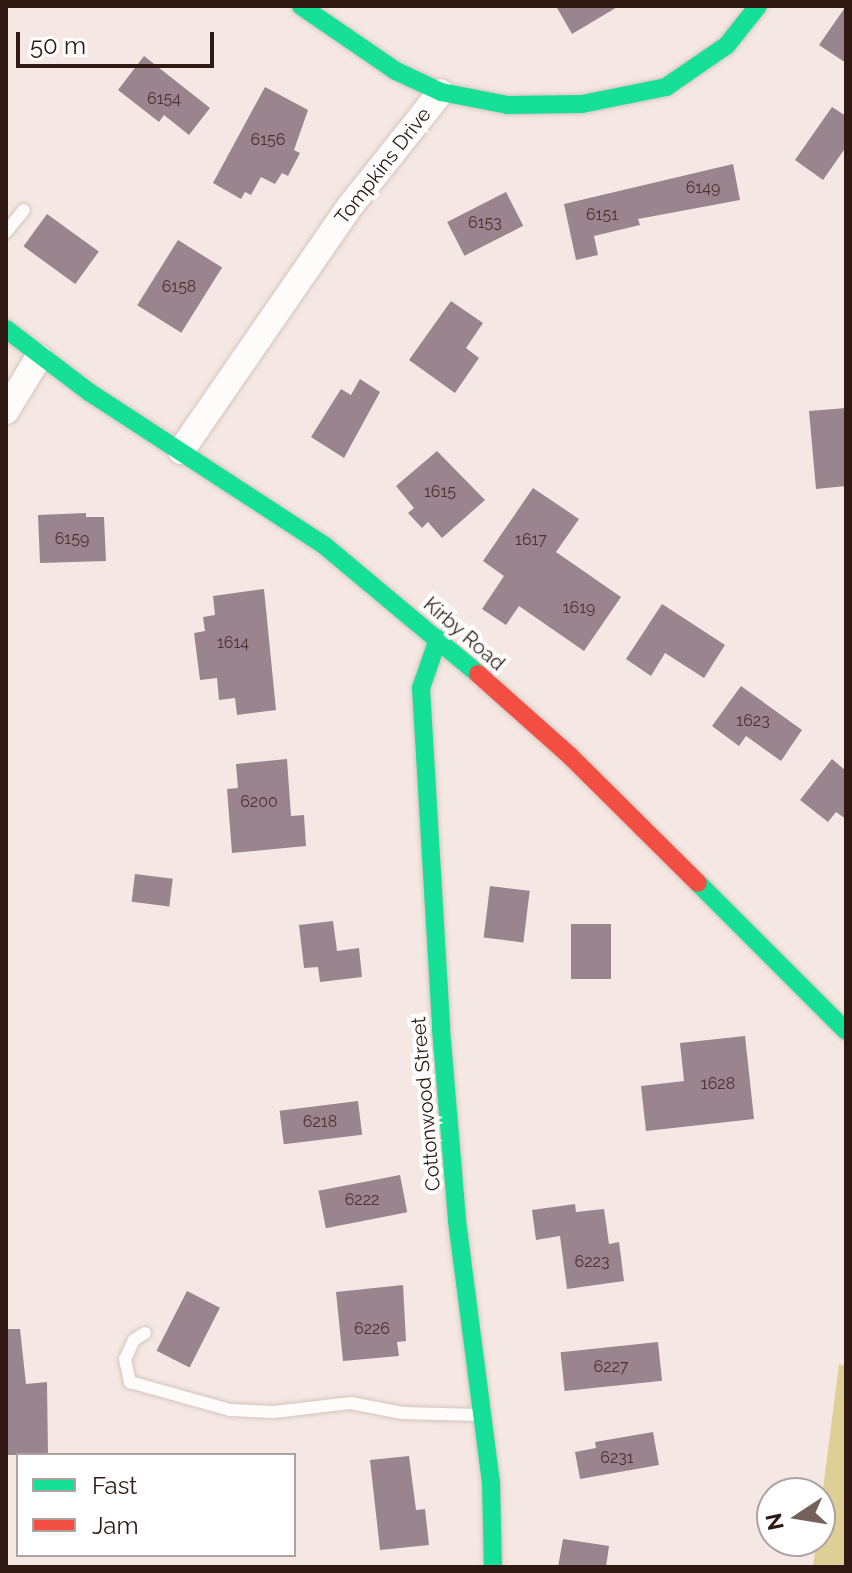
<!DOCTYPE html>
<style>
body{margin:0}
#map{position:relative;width:852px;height:1573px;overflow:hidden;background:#f5e8e4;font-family:Raleway,sans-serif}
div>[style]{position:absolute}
.green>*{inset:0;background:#decf96}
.building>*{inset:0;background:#9a848e;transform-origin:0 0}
.roads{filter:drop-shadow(0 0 2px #d5c4be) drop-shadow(0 0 2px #d5c4be)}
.lane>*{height:12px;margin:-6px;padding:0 6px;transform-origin:6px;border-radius:6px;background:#fefcfb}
.street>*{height:26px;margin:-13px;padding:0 13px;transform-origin:13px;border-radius:13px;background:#fefcfb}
.fast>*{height:18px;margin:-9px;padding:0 9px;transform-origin:9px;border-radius:9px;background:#16e098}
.jam>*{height:18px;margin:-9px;padding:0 9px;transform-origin:9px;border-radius:9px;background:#f24e42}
span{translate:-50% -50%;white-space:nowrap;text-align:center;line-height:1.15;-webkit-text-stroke:8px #fff;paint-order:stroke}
.number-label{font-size:16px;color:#4a3431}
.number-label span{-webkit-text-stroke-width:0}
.street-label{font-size:20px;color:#2f1912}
.frame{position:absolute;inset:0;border:8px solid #2f1912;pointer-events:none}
.legend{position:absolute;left:16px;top:1453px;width:280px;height:104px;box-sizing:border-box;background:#fff;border:2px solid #aca3a0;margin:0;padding:10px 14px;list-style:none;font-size:24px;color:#2f1912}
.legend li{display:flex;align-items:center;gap:16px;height:40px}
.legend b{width:40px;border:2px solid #aca3a0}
.north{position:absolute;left:756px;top:1477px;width:80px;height:80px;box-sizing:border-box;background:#fff;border:2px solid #aca3a0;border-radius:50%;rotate:258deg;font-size:22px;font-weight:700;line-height:32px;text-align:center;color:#2f1912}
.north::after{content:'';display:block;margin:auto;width:28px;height:36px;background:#74615c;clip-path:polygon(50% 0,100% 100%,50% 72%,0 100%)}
.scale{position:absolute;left:16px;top:32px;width:198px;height:36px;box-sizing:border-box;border:4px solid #2f1912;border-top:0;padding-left:10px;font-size:24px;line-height:28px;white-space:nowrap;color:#2f1912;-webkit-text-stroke:6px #fff;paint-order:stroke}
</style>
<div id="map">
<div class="green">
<div style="clip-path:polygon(839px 1364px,846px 1366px,846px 1567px,813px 1567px)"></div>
</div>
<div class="building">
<div style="clip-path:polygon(556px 6px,619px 6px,572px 34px)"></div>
<div style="clip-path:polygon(846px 6px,846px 63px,819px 45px)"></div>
<div style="clip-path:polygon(144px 56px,210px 108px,189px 135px,164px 115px,159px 122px,118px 90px)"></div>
<div style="clip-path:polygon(265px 87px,308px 110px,294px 150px,300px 153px,288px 176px,282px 173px,275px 184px,261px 177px,251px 195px,245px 192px,241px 199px,213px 183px)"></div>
<div style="clip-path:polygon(832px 107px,846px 116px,846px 147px,823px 180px,795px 160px)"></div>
<div style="clip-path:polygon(733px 164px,740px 200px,638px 219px,640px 225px,594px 236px,598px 255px,576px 260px,564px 204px)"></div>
<div style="left:506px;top:192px;width:38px;height:66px;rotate:63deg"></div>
<div style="left:47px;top:214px;width:64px;height:40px;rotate:36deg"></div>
<div style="left:178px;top:240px;width:52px;height:77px;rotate:32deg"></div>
<div style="clip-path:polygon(451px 301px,483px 323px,466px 348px,479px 358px,455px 393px,409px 360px)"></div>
<div style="clip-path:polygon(360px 379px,380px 392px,344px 458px,311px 437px,341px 389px,351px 395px)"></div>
<div style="clip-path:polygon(846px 408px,846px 486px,816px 489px,809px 411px)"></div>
<div style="clip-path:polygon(437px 451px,485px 500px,442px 538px,428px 522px,422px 528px,408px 513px,414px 508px,396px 486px)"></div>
<div style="clip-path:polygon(533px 488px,579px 519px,556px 552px,621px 597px,584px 651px,519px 606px,506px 625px,482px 609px,504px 576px,483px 561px)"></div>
<div style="clip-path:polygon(86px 513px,86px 517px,104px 517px,106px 561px,40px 563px,38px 515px)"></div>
<div style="clip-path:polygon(264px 589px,276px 710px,237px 715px,235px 698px,219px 700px,217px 678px,200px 680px,194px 633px,205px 631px,203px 617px,215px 615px,213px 596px)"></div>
<div style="clip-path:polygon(662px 604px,725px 645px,704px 678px,665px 653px,651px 676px,626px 659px)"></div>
<div style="clip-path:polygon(741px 686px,802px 730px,781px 761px,746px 736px,739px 746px,712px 726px)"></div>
<div style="clip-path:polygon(287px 759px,291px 816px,304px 815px,306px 846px,232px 853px,227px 789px,238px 788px,236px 764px)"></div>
<div style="clip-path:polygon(832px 759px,846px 771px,846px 819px,836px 812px,828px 822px,800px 800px)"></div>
<div style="left:135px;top:874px;width:38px;height:28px;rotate:7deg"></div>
<div style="left:490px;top:886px;width:40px;height:52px;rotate:7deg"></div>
<div style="clip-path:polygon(333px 921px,337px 951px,359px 948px,362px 977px,320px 982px,318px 967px,304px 968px,299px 925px)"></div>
<div style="left:611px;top:924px;width:55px;height:40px;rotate:90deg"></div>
<div style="clip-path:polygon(745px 1036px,754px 1119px,646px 1131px,641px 1086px,684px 1081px,680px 1043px)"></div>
<div style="left:358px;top:1101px;width:34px;height:79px;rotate:83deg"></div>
<div style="left:400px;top:1175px;width:38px;height:83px;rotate:79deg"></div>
<div style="clip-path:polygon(575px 1204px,576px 1212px,604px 1209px,609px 1244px,619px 1242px,624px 1281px,567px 1289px,560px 1236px,536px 1240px,532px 1210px)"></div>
<div style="clip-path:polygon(403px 1285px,406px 1341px,397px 1342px,399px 1356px,343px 1361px,336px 1292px)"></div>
<div style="left:187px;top:1291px;width:37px;height:67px;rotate:27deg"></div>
<div style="clip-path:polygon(6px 1329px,20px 1329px,26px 1384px,47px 1382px,48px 1455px,6px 1455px)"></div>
<div style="left:658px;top:1342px;width:39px;height:98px;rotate:84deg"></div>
<div style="clip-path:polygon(653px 1432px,659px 1465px,580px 1479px,575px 1452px,596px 1448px,595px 1442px)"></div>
<div style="clip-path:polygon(409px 1456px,416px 1510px,425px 1509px,429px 1545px,380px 1550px,370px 1460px)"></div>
<div style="clip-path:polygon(563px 1539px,609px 1546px,606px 1567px,558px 1567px)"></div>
</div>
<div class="roads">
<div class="lane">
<div style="left:6px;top:232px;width:28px;rotate:-51deg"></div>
<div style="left:145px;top:1333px;width:13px;rotate:148deg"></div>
<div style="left:134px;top:1340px;width:21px;rotate:115deg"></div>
<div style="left:125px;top:1359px;width:24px;rotate:78deg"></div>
<div style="left:130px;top:1382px;width:104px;rotate:15.6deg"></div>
<div style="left:230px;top:1410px;width:44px;rotate:2.6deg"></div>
<div style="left:274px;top:1412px;width:78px;rotate:-6.7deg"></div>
<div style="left:351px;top:1403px;width:52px;rotate:11.1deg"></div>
<div style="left:402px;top:1413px;width:75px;rotate:1.5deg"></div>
</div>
<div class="street">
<div style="left:6px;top:411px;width:63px;rotate:-58.6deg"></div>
<div style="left:181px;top:451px;width:299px;rotate:-55.4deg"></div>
<div style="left:351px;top:205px;width:144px;rotate:-51.5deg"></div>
</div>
<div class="fast">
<div style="left:301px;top:6px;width:115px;rotate:34.4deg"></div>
<div style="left:396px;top:71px;width:50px;rotate:25deg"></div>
<div style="left:441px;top:92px;width:68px;rotate:11deg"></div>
<div style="left:508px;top:105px;width:74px;rotate:-0.8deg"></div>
<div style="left:582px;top:104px;width:86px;rotate:-11.4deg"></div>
<div style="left:666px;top:87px;width:74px;rotate:-34.5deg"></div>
<div style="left:727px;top:45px;width:50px;rotate:-51.5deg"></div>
<div style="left:6px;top:329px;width:104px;rotate:37.2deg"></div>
<div style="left:89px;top:392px;width:282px;rotate:33.1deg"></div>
<div style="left:325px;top:546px;width:199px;rotate:39.9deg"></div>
<div style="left:438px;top:639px;width:52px;rotate:109.1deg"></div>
<div style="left:421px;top:688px;width:342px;rotate:86.6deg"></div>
<div style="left:441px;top:1029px;width:193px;rotate:85.2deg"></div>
<div style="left:457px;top:1221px;width:263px;rotate:82.6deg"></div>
<div style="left:491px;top:1482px;width:85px;rotate:88.7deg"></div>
<div style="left:698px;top:883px;width:209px;rotate:45deg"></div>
</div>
<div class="jam">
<div style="left:478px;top:674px;width:123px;rotate:41.7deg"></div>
<div style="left:570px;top:756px;width:180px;rotate:44.8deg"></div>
</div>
</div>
<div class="number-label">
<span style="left:164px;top:99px">6154</span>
<span style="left:268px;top:140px">6156</span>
<span style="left:703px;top:188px">6149</span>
<span style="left:602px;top:215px">6151</span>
<span style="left:485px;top:223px">6153</span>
<span style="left:179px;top:287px">6158</span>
<span style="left:440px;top:492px">1615</span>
<span style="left:72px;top:539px">6159</span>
<span style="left:531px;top:540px">1617</span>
<span style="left:579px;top:608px">1619</span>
<span style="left:233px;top:643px">1614</span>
<span style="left:753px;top:721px">1623</span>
<span style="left:259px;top:802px">6200</span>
<span style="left:718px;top:1084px">1628</span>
<span style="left:320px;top:1122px">6218</span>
<span style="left:362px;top:1200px">6222</span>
<span style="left:592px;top:1262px">6223</span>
<span style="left:372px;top:1329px">6226</span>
<span style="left:611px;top:1367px">6227</span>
<span style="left:617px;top:1458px">6231</span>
</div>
<div class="street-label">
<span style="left:383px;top:166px;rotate:-52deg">Tompkins Drive</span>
<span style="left:464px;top:634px;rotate:41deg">Kirby Road</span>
<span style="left:426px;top:1104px;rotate:-95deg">Cottonwood Street</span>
</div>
<div class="frame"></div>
<ul class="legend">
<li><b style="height:10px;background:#16e098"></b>Fast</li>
<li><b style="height:10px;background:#f24e42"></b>Jam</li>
</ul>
<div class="north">N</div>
<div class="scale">50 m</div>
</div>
